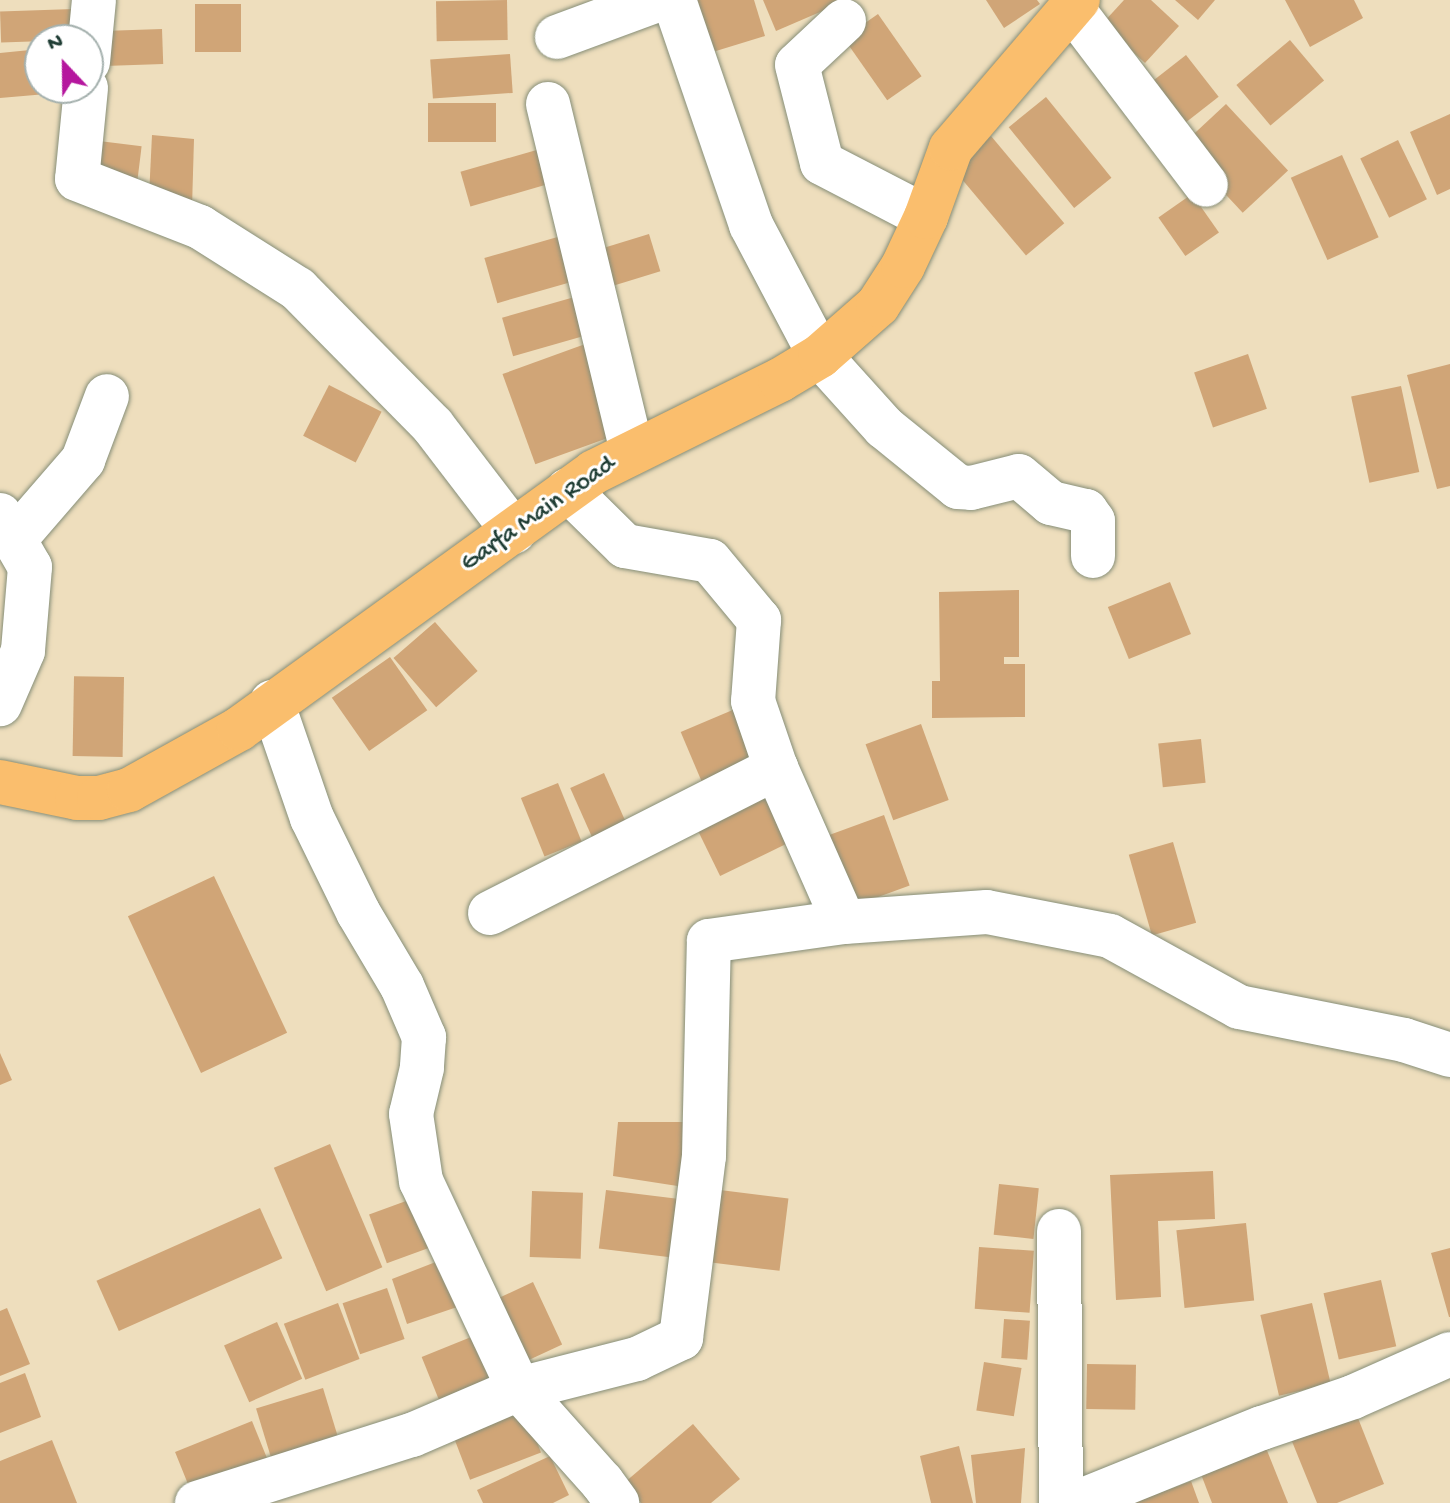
<!DOCTYPE html>
<style>
body{margin:0}
#map{position:relative;width:1450px;height:1503px;overflow:hidden;background:#eedebd;font-family:"Gochi Hand",sans-serif}
div>[style]{position:absolute}
.building>*{inset:0;background:#d0a577;transform-origin:0 0}
.roads{filter:drop-shadow(0 0 2px #868e78) drop-shadow(0 0 2px #868e78)}
.minor>*{height:44px;margin:-22px;padding:0 22px;transform-origin:22px;border-radius:22px;background:#fff}
.major>*{height:44px;margin:-22px;padding:0 22px;transform-origin:22px;border-radius:22px;background:#fabe6d}
span{translate:-50% -50%;white-space:nowrap;text-align:center;line-height:1.15;-webkit-text-stroke:6px #fff;paint-order:stroke}
.street-label{font-size:26px;color:#1f3d34}
.north{position:absolute;left:24px;top:24px;width:80px;height:80px;box-sizing:border-box;background:#fff;border:2px solid #a5b1ae;border-radius:50%;rotate:338deg;font-size:22px;font-weight:700;line-height:32px;text-align:center;color:#1f3d34}
.north::after{content:'';display:block;margin:auto;width:28px;height:36px;background:#b5179e;clip-path:polygon(50% 0,100% 100%,50% 72%,0 100%)}
</style>
<div id="map">
<div class="building">
<div style="left:507px;top:0;width:40px;height:71px;rotate:89deg"></div>
<div style="clip-path:polygon(686px 0,754px 0,765px 36px,703px 55px)"></div>
<div style="clip-path:polygon(763px 0,848px 0,776px 31px)"></div>
<div style="clip-path:polygon(986px 0,1037px 0,1040px 4px,1004px 28px)"></div>
<div style="clip-path:polygon(1124px 0,1151px 0,1179px 26px,1145px 63px,1102px 24px)"></div>
<div style="clip-path:polygon(1175px 0,1215px 0,1198px 20px)"></div>
<div style="clip-path:polygon(1285px 0,1354px 0,1363px 18px,1310px 47px)"></div>
<div style="left:195px;top:4px;width:46px;height:48px"></div>
<div style="left:74px;top:9px;width:31px;height:74px;rotate:88deg"></div>
<div style="left:878px;top:14px;width:76px;height:42px;rotate:55deg"></div>
<div style="left:162px;top:29px;width:35px;height:59px;rotate:88deg"></div>
<div style="left:1290px;top:40px;width:53px;height:70px;rotate:50deg"></div>
<div style="clip-path:polygon(40px 49px,40px 88px,58px 88px,58px 93px,0 98px,0 53px)"></div>
<div style="left:510px;top:54px;width:39px;height:80px;rotate:86deg"></div>
<div style="left:1186px;top:55px;width:53px;height:43px;rotate:52deg"></div>
<div style="left:1046px;top:97px;width:104px;height:48px;rotate:51deg"></div>
<div style="left:496px;top:103px;width:39px;height:68px;rotate:90deg"></div>
<div style="left:1226px;top:104px;width:91px;height:62px;rotate:47deg"></div>
<div style="clip-path:polygon(1450px 114px,1450px 189px,1437px 195px,1410px 132px)"></div>
<div style="clip-path:polygon(152px 135px,194px 139px,192px 207px,149px 196px)"></div>
<div style="left:991px;top:136px;width:114px;height:50px;rotate:50deg"></div>
<div style="left:91px;top:140px;width:51px;height:39px;rotate:7deg"></div>
<div style="left:1398px;top:140px;width:66px;height:42px;rotate:64deg"></div>
<div style="left:547px;top:147px;width:36px;height:90px;rotate:74deg"></div>
<div style="left:1342px;top:155px;width:90px;height:56px;rotate:66deg"></div>
<div style="left:1192px;top:194px;width:47px;height:41px;rotate:55deg"></div>
<div style="left:568px;top:234px;width:47px;height:87px;rotate:74deg"></div>
<div style="left:649px;top:234px;width:39px;height:57px;rotate:73deg"></div>
<div style="left:578px;top:296px;width:40px;height:79px;rotate:74deg"></div>
<div style="left:588px;top:343px;width:96px;height:91px;rotate:70deg"></div>
<div style="left:1248px;top:354px;width:58px;height:57px;rotate:71deg"></div>
<div style="clip-path:polygon(1450px 364px,1450px 486px,1437px 489px,1407px 375px)"></div>
<div style="left:329px;top:385px;width:59px;height:57px;rotate:27deg"></div>
<div style="left:1401px;top:386px;width:88px;height:51px;rotate:78deg"></div>
<div style="left:1170px;top:582px;width:56px;height:67px;rotate:68deg"></div>
<div style="clip-path:polygon(1019px 590px,1019px 657px,1004px 657px,1004px 664px,1025px 664px,1025px 717px,932px 718px,932px 681px,940px 681px,939px 592px)"></div>
<div style="left:435px;top:622px;width:65px;height:55px;rotate:49deg"></div>
<div style="left:390px;top:657px;width:65px;height:71px;rotate:55deg"></div>
<div style="left:124px;top:677px;width:80px;height:50px;rotate:91deg"></div>
<div style="left:735px;top:709px;width:60px;height:59px;rotate:67deg"></div>
<div style="left:921px;top:724px;width:81px;height:59px;rotate:70deg"></div>
<div style="left:1201px;top:739px;width:44px;height:43px;rotate:84deg"></div>
<div style="left:604px;top:773px;width:59px;height:37px;rotate:66deg"></div>
<div style="left:558px;top:783px;width:63px;height:40px;rotate:68deg"></div>
<div style="left:772px;top:784px;width:60px;height:87px;rotate:64deg"></div>
<div style="left:884px;top:815px;width:75px;height:59px;rotate:70deg"></div>
<div style="left:1173px;top:842px;width:84px;height:46px;rotate:74deg"></div>
<div style="left:214px;top:876px;width:173px;height:95px;rotate:65deg"></div>
<div style="clip-path:polygon(0 1053px,12px 1080px,0 1085px)"></div>
<div style="clip-path:polygon(618px 1122px,692px 1122px,684px 1187px,613px 1176px)"></div>
<div style="left:330px;top:1144px;width:134px;height:61px;rotate:67deg"></div>
<div style="clip-path:polygon(1213px 1171px,1215px 1219px,1158px 1221px,1161px 1297px,1116px 1300px,1110px 1175px)"></div>
<div style="left:999px;top:1184px;width:40px;height:51px;rotate:6deg"></div>
<div style="left:712px;top:1189px;width:77px;height:73px;rotate:7deg"></div>
<div style="left:606px;top:1190px;width:80px;height:59px;rotate:7deg"></div>
<div style="left:532px;top:1191px;width:51px;height:66px;rotate:2deg"></div>
<div style="left:417px;top:1197px;width:52px;height:51px;rotate:70deg"></div>
<div style="left:260px;top:1208px;width:55px;height:179px;rotate:66deg"></div>
<div style="left:1246px;top:1223px;width:78px;height:70px;rotate:84deg"></div>
<div style="left:979px;top:1247px;width:55px;height:62px;rotate:4deg"></div>
<div style="clip-path:polygon(1450px 1248px,1450px 1317px,1449px 1317px,1431px 1253px)"></div>
<div style="clip-path:polygon(446px 1258px,469px 1303px,407px 1324px,392px 1279px)"></div>
<div style="left:1381px;top:1280px;width:68px;height:59px;rotate:77deg"></div>
<div style="left:533px;top:1282px;width:69px;height:48px;rotate:65deg"></div>
<div style="left:387px;top:1288px;width:54px;height:47px;rotate:71deg"></div>
<div style="left:338px;top:1303px;width:60px;height:58px;rotate:69deg"></div>
<div style="left:1312px;top:1303px;width:83px;height:53px;rotate:77deg"></div>
<div style="clip-path:polygon(7px 1308px,30px 1364px,0 1376px,0 1311px)"></div>
<div style="left:1004px;top:1319px;width:26px;height:39px;rotate:4deg"></div>
<div style="left:277px;top:1322px;width:62px;height:58px;rotate:66deg"></div>
<div style="left:481px;top:1333px;width:63px;height:64px;rotate:68deg"></div>
<div style="left:984px;top:1362px;width:38px;height:49px;rotate:9deg"></div>
<div style="left:1087px;top:1364px;width:49px;height:45px;rotate:1deg"></div>
<div style="clip-path:polygon(25px 1373px,41px 1417px,0 1433px,0 1383px)"></div>
<div style="left:323px;top:1388px;width:59px;height:70px;rotate:73deg"></div>
<div style="left:522px;top:1403px;width:53px;height:76px;rotate:69deg"></div>
<div style="clip-path:polygon(1356px 1413px,1384px 1484px,1337px 1503px,1317px 1503px,1291px 1439px)"></div>
<div style="left:252px;top:1421px;width:41px;height:83px;rotate:68deg"></div>
<div style="clip-path:polygon(693px 1424px,740px 1479px,711px 1503px,641px 1503px,624px 1483px)"></div>
<div style="clip-path:polygon(52px 1440px,77px 1503px,0 1503px,0 1461px)"></div>
<div style="clip-path:polygon(1264px 1443px,1288px 1503px,1212px 1503px,1199px 1469px)"></div>
<div style="clip-path:polygon(959px 1446px,973px 1503px,931px 1503px,920px 1456px)"></div>
<div style="clip-path:polygon(1025px 1448px,1021px 1503px,976px 1503px,971px 1455px)"></div>
<div style="clip-path:polygon(550px 1456px,569px 1495px,553px 1503px,483px 1503px,477px 1490px)"></div>
<div style="clip-path:polygon(1191px 1481px,1199px 1503px,1133px 1503px)"></div>
</div>
<div class="roads">
<div class="minor">
<div style="left:674px;top:0;width:238px;rotate:71.1deg"></div>
<div style="left:751px;top:225px;width:148px;rotate:62.2deg"></div>
<div style="left:820px;top:356px;width:96px;rotate:48deg"></div>
<div style="left:884px;top:427px;width:95px;rotate:39deg"></div>
<div style="left:958px;top:487px;width:13px;rotate:4deg"></div>
<div style="left:971px;top:488px;width:49px;rotate:-14deg"></div>
<div style="left:1019px;top:476px;width:42px;rotate:40.2deg"></div>
<div style="left:1051px;top:503px;width:36px;rotate:13deg"></div>
<div style="left:1086px;top:511px;width:12px;rotate:55deg"></div>
<div style="left:1093px;top:521px;width:35px;rotate:90deg"></div>
<div style="left:1071px;top:7px;width:223px;rotate:52.8deg"></div>
<div style="left:844px;top:21px;width:64px;rotate:136.9deg"></div>
<div style="left:797px;top:65px;width:101px;rotate:75.7deg"></div>
<div style="left:822px;top:163px;width:117px;rotate:27.4deg"></div>
<div style="left:557px;top:37px;width:107px;rotate:-20.3deg"></div>
<div style="left:88px;top:62px;width:62px;rotate:-84.5deg"></div>
<div style="left:86px;top:88px;width:91px;rotate:95.6deg"></div>
<div style="left:77px;top:179px;width:132px;rotate:21.3deg"></div>
<div style="left:200px;top:227px;width:116px;rotate:32.3deg"></div>
<div style="left:298px;top:289px;width:192px;rotate:45.4deg"></div>
<div style="left:433px;top:426px;width:133px;rotate:52.6deg"></div>
<div style="left:548px;top:104px;width:358px;rotate:76.4deg"></div>
<div style="left:568px;top:490px;width:80px;rotate:44.5deg"></div>
<div style="left:625px;top:546px;width:86px;rotate:10deg"></div>
<div style="left:710px;top:561px;width:77px;rotate:50.3deg"></div>
<div style="left:759px;top:620px;width:81px;rotate:94.2deg"></div>
<div style="left:753px;top:701px;width:71px;rotate:71.1deg"></div>
<div style="left:776px;top:768px;width:168px;rotate:66.2deg"></div>
<div style="left:844px;top:922px;width:143px;rotate:-4deg"></div>
<div style="left:987px;top:912px;width:125px;rotate:11deg"></div>
<div style="left:1110px;top:936px;width:147px;rotate:28.8deg"></div>
<div style="left:1239px;top:1007px;width:168px;rotate:11.3deg"></div>
<div style="left:1404px;top:1040px;width:48px;rotate:18.1deg"></div>
<div style="left:0;top:515px;width:60px;rotate:60deg"></div>
<div style="left:30px;top:567px;width:84px;rotate:94.8deg"></div>
<div style="left:23px;top:651px;width:58px;rotate:113.5deg"></div>
<div style="left:14px;top:540px;width:106px;rotate:-49.2deg"></div>
<div style="left:83px;top:460px;width:68px;rotate:-69.4deg"></div>
<div style="left:272px;top:702px;width:123px;rotate:71deg"></div>
<div style="left:312px;top:818px;width:105px;rotate:63.9deg"></div>
<div style="left:358px;top:912px;width:86px;rotate:59.3deg"></div>
<div style="left:402px;top:986px;width:56px;rotate:66.7deg"></div>
<div style="left:424px;top:1037px;width:31px;rotate:94deg"></div>
<div style="left:422px;top:1068px;width:47px;rotate:103.4deg"></div>
<div style="left:411px;top:1114px;width:68px;rotate:81.5deg"></div>
<div style="left:421px;top:1181px;width:230px;rotate:64.8deg"></div>
<div style="left:519px;top:1389px;width:125px;rotate:48.3deg"></div>
<div style="left:602px;top:1482px;width:26px;rotate:54deg"></div>
<div style="left:490px;top:913px;width:321px;rotate:-26.9deg"></div>
<div style="left:1059px;top:1231px;width:272px;rotate:89.6deg"></div>
<div style="left:197px;top:1503px;width:225px;rotate:-17.6deg"></div>
<div style="left:412px;top:1435px;width:116px;rotate:-23.3deg"></div>
<div style="left:519px;top:1389px;width:122px;rotate:-14.3deg"></div>
<div style="left:637px;top:1359px;width:49px;rotate:-25.5deg"></div>
<div style="left:681px;top:1338px;width:183px;rotate:-82.8deg"></div>
<div style="left:704px;top:1156px;width:215px;rotate:-88.7deg"></div>
<div style="left:709px;top:941px;width:136px;rotate:-8deg"></div>
<div style="left:1076px;top:1503px;width:201px;rotate:-22deg"></div>
<div style="left:1262px;top:1428px;width:96px;rotate:-18.8deg"></div>
<div style="left:1353px;top:1397px;width:106px;rotate:-23.9deg"></div>
</div>
<div class="major">
<div style="left:0;top:782px;width:79px;rotate:11.7deg"></div>
<div style="left:77px;top:798px;width:22px"></div>
<div style="left:99px;top:798px;width:31px;rotate:-15deg"></div>
<div style="left:129px;top:790px;width:126px;rotate:-29deg"></div>
<div style="left:239px;top:729px;width:438px;rotate:-35.9deg"></div>
<div style="left:594px;top:472px;width:208px;rotate:-26.3deg"></div>
<div style="left:780px;top:380px;width:47px;rotate:-31deg"></div>
<div style="left:820px;top:356px;width:77px;rotate:-41.3deg"></div>
<div style="left:878px;top:305px;width:46px;rotate:-57.3deg"></div>
<div style="left:903px;top:266px;width:54px;rotate:-64.9deg"></div>
<div style="left:926px;top:217px;width:73px;rotate:-70.1deg"></div>
<div style="left:951px;top:148px;width:195px;rotate:-49.4deg"></div>
</div>
</div>
<div class="street-label">
<span style="left:539px;top:515px;rotate:-35deg">Garfa Main Road</span>
</div>
<div class="north">N</div>
</div>
